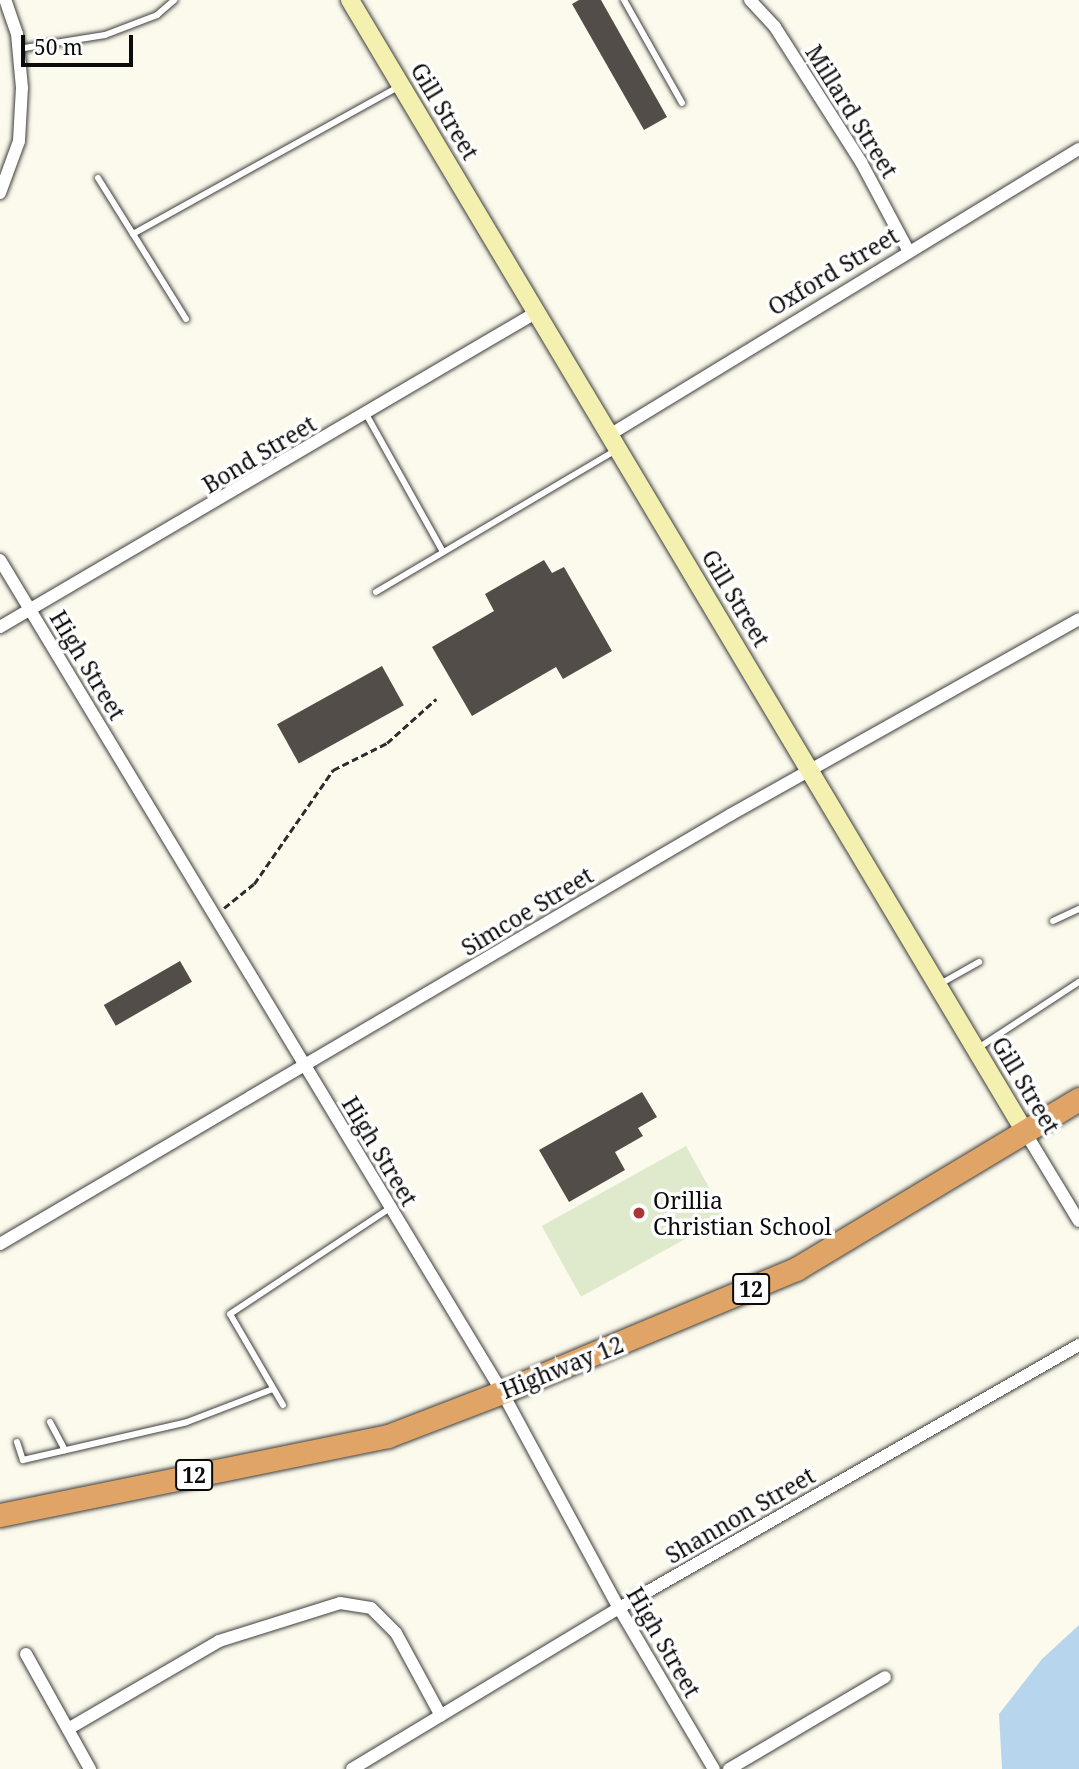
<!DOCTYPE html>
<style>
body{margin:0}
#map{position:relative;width:1079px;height:1769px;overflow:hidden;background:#fcfaec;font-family:"Noto Serif",serif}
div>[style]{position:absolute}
.pitch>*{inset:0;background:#deeacb;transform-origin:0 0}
.water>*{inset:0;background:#b7d6ed}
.building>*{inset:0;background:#524d49;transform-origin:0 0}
.path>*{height:2.5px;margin-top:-1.25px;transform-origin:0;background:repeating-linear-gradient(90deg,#2d2d2d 0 7px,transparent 0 10.5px)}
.roads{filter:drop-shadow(0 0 2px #3e3e3e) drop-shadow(0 0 2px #3e3e3e)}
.lane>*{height:6px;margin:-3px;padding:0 3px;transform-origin:3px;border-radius:3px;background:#fff}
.street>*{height:12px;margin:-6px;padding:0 6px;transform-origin:6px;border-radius:6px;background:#fff}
.secondary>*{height:18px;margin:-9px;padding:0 9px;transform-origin:9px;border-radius:9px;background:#f4f0b0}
.highway>*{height:23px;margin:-11.5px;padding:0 11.5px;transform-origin:11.5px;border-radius:11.5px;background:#e0a566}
.dots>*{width:19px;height:19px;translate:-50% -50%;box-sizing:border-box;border:4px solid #fff;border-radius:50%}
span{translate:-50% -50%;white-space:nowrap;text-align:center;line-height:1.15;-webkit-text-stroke:7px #fff;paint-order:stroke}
.shield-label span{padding:2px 5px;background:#fff;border:2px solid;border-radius:5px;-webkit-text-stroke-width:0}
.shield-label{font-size:21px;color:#0b0b0b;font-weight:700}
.street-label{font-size:23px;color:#0b0b0b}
.poi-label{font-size:23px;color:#0b0b0b}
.left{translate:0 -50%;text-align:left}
.scale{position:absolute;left:21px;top:35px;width:112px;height:32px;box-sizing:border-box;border:4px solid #0b0b0b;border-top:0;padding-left:9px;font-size:21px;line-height:24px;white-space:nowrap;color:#0b0b0b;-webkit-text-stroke:5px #fff;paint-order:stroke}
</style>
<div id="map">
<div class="pitch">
<div style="left:686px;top:1146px;width:81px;height:165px;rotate:61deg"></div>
</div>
<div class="water">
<div style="clip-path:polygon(1079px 1625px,1079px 1769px,1002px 1769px,999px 1714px,1042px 1659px)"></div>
</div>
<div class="building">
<div style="clip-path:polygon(579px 0,601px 0,667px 117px,644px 130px,572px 4px)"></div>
<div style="clip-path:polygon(544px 560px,552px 573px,564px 567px,612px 651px,563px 679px,556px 667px,472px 716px,432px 647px,494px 611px,485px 594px)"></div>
<div style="left:382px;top:666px;width:45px;height:120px;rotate:61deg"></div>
<div style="left:180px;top:961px;width:24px;height:88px;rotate:60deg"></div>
<div style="clip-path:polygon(642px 1092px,657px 1117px,638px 1128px,643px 1136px,615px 1152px,625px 1170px,569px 1202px,539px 1150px)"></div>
</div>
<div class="path">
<div style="left:224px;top:908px;width:38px;rotate:-39deg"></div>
<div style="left:254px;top:884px;width:139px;rotate:-55.3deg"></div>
<div style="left:333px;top:770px;width:60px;rotate:-26.6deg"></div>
<div style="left:387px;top:743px;width:66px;rotate:-41.9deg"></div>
</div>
<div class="roads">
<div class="lane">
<div style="left:624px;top:0;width:118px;rotate:60.6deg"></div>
<div style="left:18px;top:49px;width:88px;rotate:-9.1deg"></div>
<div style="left:105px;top:35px;width:56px;rotate:-21deg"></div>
<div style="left:157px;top:15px;width:23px;rotate:-41deg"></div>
<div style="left:98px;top:178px;width:66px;rotate:58deg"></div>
<div style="left:186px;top:319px;width:100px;rotate:-121.9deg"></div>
<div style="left:133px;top:234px;width:305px;rotate:-29deg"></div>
<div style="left:366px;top:414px;width:158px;rotate:60.8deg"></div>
<div style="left:376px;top:592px;width:279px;rotate:-30.6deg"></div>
<div style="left:1053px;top:921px;width:29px;rotate:-25deg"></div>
<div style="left:940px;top:984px;width:45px;rotate:-29.4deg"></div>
<div style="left:978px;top:1048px;width:121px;rotate:-33.2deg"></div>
<div style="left:283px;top:1405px;width:105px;rotate:-120.2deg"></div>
<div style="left:230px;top:1314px;width:192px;rotate:-33.5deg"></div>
<div style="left:50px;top:1422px;width:32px;rotate:62deg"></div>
<div style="left:17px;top:1442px;width:19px;rotate:72deg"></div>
<div style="left:23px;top:1460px;width:168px;rotate:-13deg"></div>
<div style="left:187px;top:1422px;width:92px;rotate:-21deg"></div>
</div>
<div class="street">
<div style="left:750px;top:0;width:37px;rotate:47deg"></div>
<div style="left:775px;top:27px;width:160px;rotate:57.5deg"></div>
<div style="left:861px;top:162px;width:100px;rotate:61.9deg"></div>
<div style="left:0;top:193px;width:55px;rotate:-69.9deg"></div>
<div style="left:19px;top:141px;width:53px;rotate:-86.8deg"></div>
<div style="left:22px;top:88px;width:54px;rotate:-95.3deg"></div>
<div style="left:17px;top:34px;width:36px;rotate:-109deg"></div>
<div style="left:611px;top:434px;width:548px;rotate:-31.34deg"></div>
<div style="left:0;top:560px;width:972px;rotate:58.89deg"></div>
<div style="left:502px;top:1392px;width:246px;rotate:61.6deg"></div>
<div style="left:619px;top:1608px;width:187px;rotate:59.5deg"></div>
<div style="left:0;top:627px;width:623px;rotate:-30.4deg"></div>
<div style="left:1025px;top:1132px;width:104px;rotate:58.8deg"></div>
<div style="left:0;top:1244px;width:847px;rotate:-30.44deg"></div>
<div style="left:730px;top:815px;width:400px;rotate:-29.3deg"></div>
<div style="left:26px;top:1654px;width:132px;rotate:60.9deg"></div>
<div style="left:68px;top:1729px;width:175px;rotate:-30.2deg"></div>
<div style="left:219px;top:1641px;width:127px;rotate:-17.4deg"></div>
<div style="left:340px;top:1603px;width:31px;rotate:9deg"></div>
<div style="left:371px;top:1608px;width:35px;rotate:45deg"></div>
<div style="left:396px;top:1633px;width:94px;rotate:61.5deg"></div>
<div style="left:352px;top:1769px;width:312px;rotate:-31.1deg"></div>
<div style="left:619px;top:1608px;width:530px;rotate:-29.76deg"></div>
<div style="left:729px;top:1769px;width:181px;rotate:-30.5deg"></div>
</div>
<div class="secondary">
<div style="left:350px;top:0;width:1318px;rotate:59.19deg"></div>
</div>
<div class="highway">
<div style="left:0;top:1515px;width:396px;rotate:-11.5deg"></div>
<div style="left:388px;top:1436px;width:122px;rotate:-21.1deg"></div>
<div style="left:502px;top:1392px;width:319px;rotate:-22.7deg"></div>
<div style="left:796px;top:1269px;width:330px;rotate:-31deg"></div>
</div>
</div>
<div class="dots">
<div style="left:639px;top:1213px;background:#a83737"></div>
</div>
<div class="shield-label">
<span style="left:751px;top:1289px">12</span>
<span style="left:194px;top:1475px">12</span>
</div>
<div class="street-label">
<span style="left:445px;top:111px;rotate:59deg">Gill Street</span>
<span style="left:852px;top:111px;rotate:58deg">Millard Street</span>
<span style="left:833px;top:271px;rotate:-31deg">Oxford Street</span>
<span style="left:259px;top:454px;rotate:-31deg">Bond Street</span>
<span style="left:736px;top:598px;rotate:59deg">Gill Street</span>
<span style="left:88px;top:665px;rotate:59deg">High Street</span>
<span style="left:527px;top:911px;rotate:-31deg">Simcoe Street</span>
<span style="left:1026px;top:1085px;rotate:59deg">Gill Street</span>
<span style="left:380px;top:1151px;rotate:59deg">High Street</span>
<span style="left:562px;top:1367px;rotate:-22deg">Highway 12</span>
<span style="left:740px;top:1515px;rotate:-30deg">Shannon Street</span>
<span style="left:664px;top:1642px;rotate:60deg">High Street</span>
</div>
<div class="poi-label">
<span class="left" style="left:653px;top:1213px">Orillia<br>Christian School</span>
</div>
<div class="scale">50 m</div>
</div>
